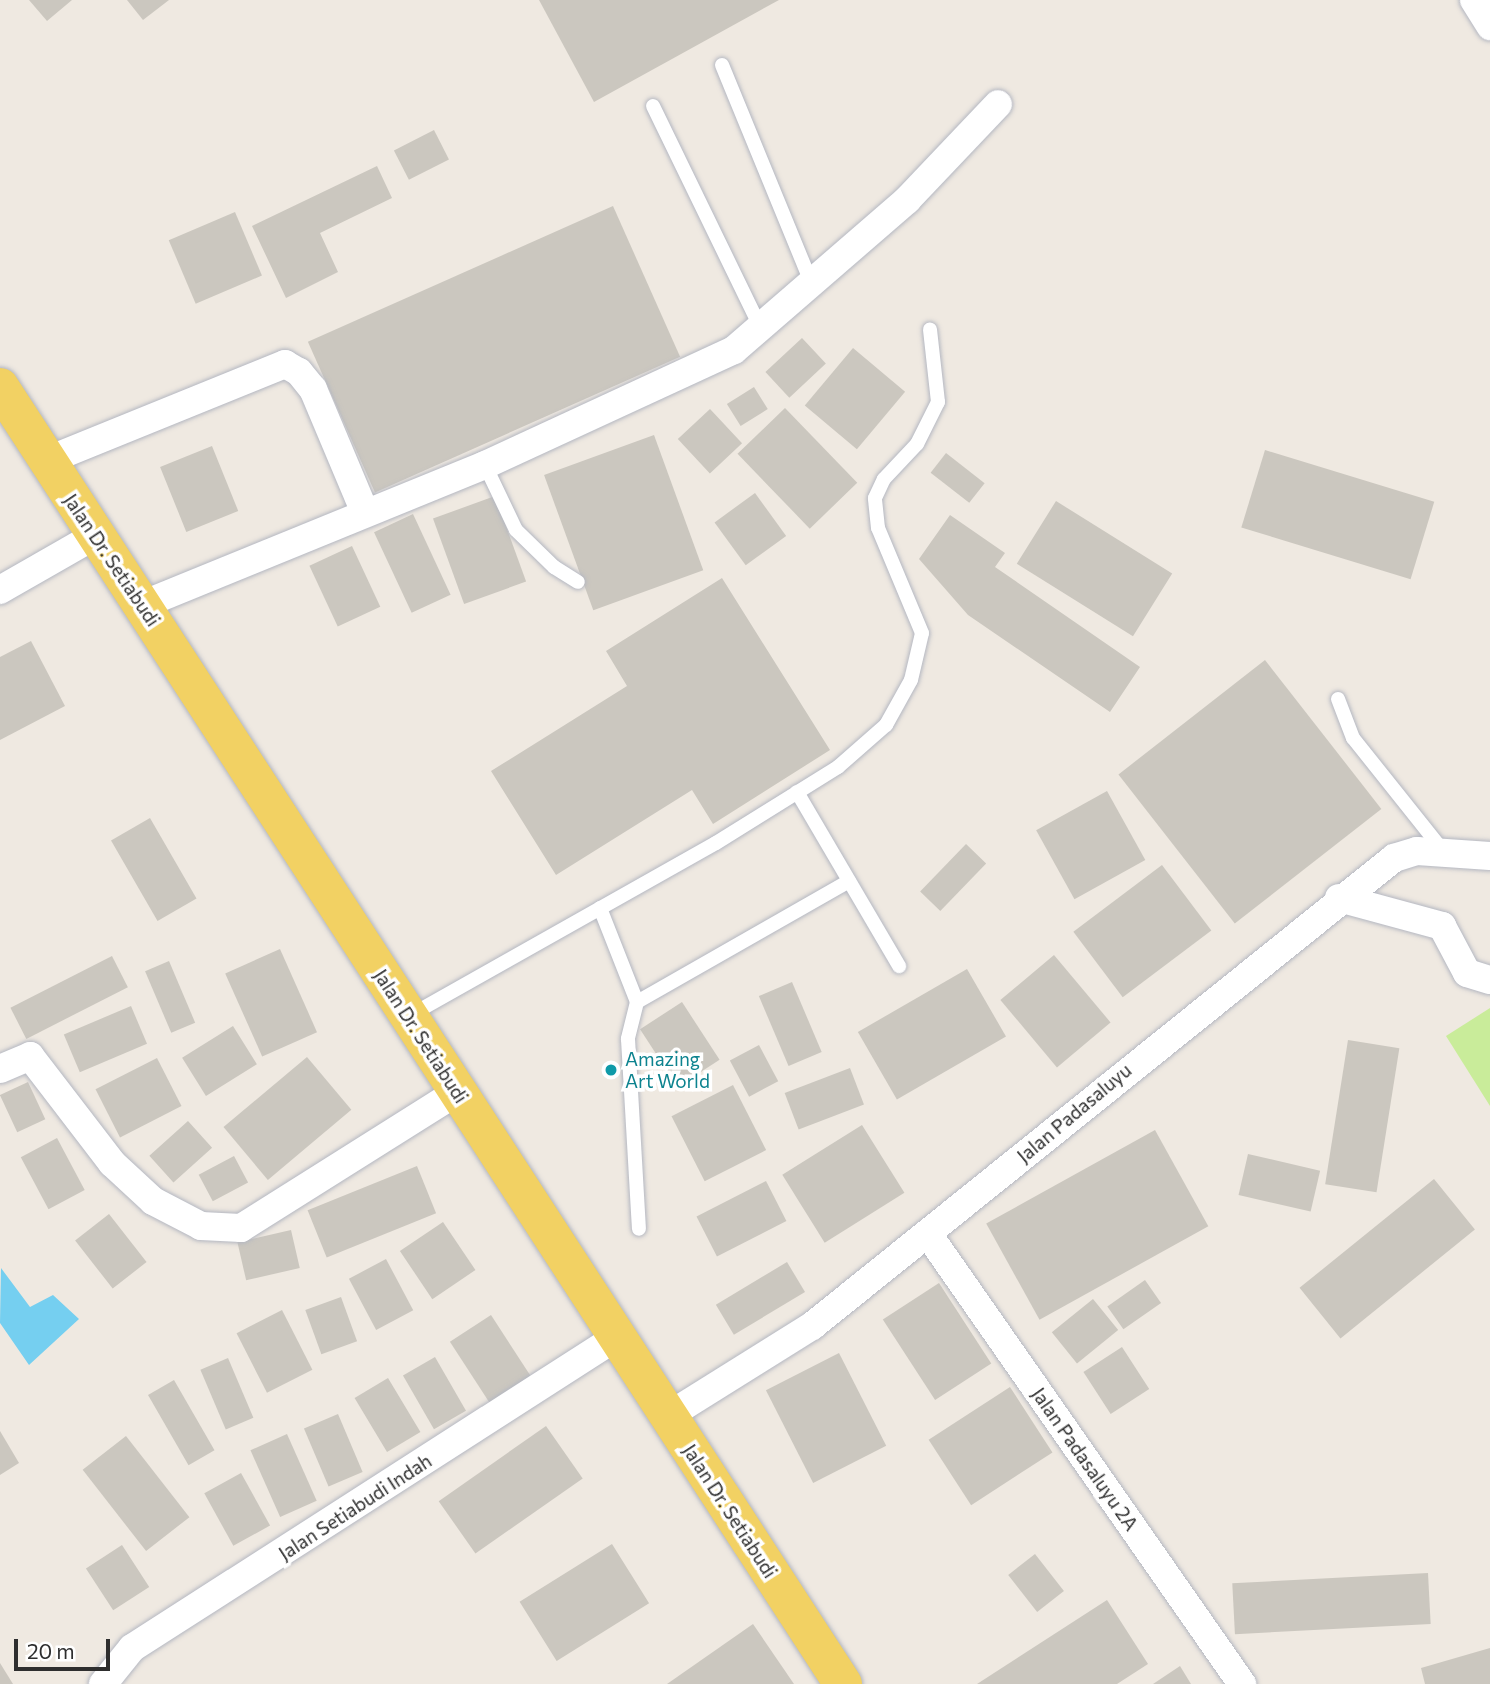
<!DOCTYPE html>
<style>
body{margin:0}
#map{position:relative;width:1490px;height:1684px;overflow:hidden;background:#efe9e1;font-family:Commissioner,sans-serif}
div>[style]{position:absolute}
.pitch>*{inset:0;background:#c9ec9a}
.water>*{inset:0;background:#75cff0}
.building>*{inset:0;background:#cbc7bf;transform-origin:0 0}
.roads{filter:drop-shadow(0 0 2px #b4b7c1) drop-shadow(0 0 2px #b4b7c1)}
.service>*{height:14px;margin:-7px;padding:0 7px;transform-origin:7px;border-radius:7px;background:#fff}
.minor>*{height:28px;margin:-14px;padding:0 14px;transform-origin:14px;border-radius:14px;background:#fff}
.primary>*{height:38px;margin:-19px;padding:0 19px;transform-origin:19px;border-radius:19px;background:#f2d163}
.dots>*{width:19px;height:19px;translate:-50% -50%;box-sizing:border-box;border:4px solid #fff;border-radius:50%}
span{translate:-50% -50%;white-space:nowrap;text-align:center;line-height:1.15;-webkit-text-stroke:7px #fff;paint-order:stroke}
.street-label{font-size:19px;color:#2e2e2e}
.culture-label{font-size:19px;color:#0d838f}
.left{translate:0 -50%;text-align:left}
.scale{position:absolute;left:14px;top:1639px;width:96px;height:32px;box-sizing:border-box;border:4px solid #2e2e2e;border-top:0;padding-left:9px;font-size:21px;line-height:24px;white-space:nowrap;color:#2e2e2e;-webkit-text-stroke:5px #fff;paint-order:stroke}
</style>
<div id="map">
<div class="pitch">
<div style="clip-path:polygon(1490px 1008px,1490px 1106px,1446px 1036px)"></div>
</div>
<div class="water">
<div style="clip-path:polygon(1px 1268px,30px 1307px,53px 1295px,79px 1319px,29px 1365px,0 1323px)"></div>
</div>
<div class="building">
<div style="clip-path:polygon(29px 0,72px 0,47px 21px)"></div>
<div style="clip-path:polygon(127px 0,169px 0,143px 20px)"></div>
<div style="clip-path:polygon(539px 0,779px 0,594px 102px)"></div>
<div style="left:434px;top:130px;width:33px;height:45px;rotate:63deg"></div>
<div style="clip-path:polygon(377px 166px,392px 198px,320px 233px,338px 272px,286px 298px,252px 226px)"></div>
<div style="left:613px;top:206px;width:165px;height:334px;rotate:66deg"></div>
<div style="left:235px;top:212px;width:69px;height:72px;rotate:67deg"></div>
<div style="left:802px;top:338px;width:35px;height:50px;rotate:47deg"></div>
<div style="left:853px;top:348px;width:68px;height:75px;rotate:40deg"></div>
<div style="left:754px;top:387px;width:26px;height:32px;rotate:58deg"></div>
<div style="left:785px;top:408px;width:104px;height:66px;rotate:46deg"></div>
<div style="left:710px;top:409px;width:47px;height:44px;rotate:47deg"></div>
<div style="left:654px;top:435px;width:144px;height:117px;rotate:70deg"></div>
<div style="left:212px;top:446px;width:70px;height:56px;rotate:68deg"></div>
<div style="left:1265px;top:450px;width:177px;height:81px;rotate:17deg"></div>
<div style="left:946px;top:453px;width:49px;height:25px;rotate:38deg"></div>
<div style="left:755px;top:493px;width:53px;height:50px;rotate:54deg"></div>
<div style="left:495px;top:496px;width:91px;height:66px;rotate:70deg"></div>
<div style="left:1056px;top:501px;width:137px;height:74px;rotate:32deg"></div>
<div style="left:413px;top:514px;width:89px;height:43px;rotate:65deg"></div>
<div style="clip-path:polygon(950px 515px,1005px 553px,995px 567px,1140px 667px,1110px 712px,968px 615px,919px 559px)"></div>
<div style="left:352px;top:546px;width:67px;height:47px;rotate:65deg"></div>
<div style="clip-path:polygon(722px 578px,830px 750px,713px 824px,692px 790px,556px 875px,491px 771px,627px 686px,606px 651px)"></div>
<div style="clip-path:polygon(31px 641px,65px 706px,0 740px,0 657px)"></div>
<div style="left:1265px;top:660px;width:189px;height:186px;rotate:52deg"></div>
<div style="left:1107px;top:791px;width:79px;height:81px;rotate:61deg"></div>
<div style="left:150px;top:818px;width:93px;height:45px;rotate:60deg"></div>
<div style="left:966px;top:844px;width:28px;height:66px;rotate:44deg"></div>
<div style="left:1162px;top:865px;width:82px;height:111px;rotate:53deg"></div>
<div style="left:280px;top:949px;width:91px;height:60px;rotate:66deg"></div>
<div style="left:1054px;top:955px;width:88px;height:70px;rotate:50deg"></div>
<div style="left:112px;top:956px;width:35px;height:114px;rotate:63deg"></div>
<div style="left:169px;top:961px;width:67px;height:26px;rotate:67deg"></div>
<div style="left:967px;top:969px;width:78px;height:126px;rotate:60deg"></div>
<div style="left:792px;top:982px;width:76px;height:36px;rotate:67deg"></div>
<div style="left:682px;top:1002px;width:69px;height:50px;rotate:57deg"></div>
<div style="left:131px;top:1006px;width:41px;height:73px;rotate:67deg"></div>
<div style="left:233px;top:1026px;width:45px;height:60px;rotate:58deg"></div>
<div style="left:1348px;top:1040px;width:52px;height:146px;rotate:9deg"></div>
<div style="left:759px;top:1045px;width:41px;height:33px;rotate:62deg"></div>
<div style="left:307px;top:1057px;width:69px;height:109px;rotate:50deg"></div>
<div style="left:157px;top:1058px;width:54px;height:69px;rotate:63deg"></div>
<div style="left:850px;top:1068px;width:39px;height:70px;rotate:69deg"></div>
<div style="left:28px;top:1082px;width:41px;height:31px;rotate:65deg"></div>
<div style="left:733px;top:1085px;width:73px;height:69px;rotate:63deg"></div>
<div style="left:188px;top:1121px;width:36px;height:52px;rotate:48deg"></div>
<div style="left:862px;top:1125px;width:80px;height:94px;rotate:58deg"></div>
<div style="left:1155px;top:1130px;width:110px;height:193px;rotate:61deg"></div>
<div style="left:57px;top:1138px;width:59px;height:41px;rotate:62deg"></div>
<div style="left:1248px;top:1154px;width:74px;height:42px;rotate:13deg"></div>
<div style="left:234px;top:1156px;width:30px;height:40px;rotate:62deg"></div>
<div style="left:417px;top:1166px;width:51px;height:118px;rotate:68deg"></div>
<div style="left:1434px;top:1179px;width:65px;height:173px;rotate:51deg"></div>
<div style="left:766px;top:1181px;width:45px;height:78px;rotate:63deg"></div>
<div style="left:109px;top:1214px;width:61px;height:43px;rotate:52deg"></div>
<div style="left:443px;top:1222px;width:58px;height:52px;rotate:56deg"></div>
<div style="left:291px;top:1230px;width:39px;height:55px;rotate:77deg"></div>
<div style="left:386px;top:1259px;width:58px;height:42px;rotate:62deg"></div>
<div style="left:787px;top:1262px;width:35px;height:83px;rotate:59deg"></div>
<div style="left:1145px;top:1280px;width:28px;height:46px;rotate:55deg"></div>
<div style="left:939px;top:1283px;width:96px;height:67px;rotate:57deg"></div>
<div style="left:341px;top:1297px;width:47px;height:38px;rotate:70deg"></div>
<div style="left:1093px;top:1299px;width:40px;height:53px;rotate:51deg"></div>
<div style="left:282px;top:1310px;width:67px;height:51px;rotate:63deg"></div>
<div style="left:491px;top:1315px;width:74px;height:49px;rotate:57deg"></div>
<div style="left:1122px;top:1347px;width:50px;height:46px;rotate:57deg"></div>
<div style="left:839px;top:1353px;width:104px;height:82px;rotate:63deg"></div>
<div style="left:435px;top:1357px;width:62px;height:37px;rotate:60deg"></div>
<div style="left:228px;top:1358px;width:65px;height:30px;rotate:67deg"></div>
<div style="left:388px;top:1378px;width:63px;height:39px;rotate:59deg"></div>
<div style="left:174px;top:1380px;width:81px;height:30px;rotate:60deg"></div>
<div style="left:1010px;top:1387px;width:78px;height:97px;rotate:57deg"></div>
<div style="left:338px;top:1414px;width:63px;height:37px;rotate:67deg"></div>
<div style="left:546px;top:1426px;width:64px;height:131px;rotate:55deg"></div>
<div style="clip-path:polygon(0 1431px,19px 1463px,0 1475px)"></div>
<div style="left:287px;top:1434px;width:73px;height:40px;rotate:66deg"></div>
<div style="left:126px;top:1436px;width:103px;height:55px;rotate:52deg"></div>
<div style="left:241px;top:1473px;width:60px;height:42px;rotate:61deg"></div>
<div style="left:612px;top:1544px;width:70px;height:109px;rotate:58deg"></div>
<div style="left:122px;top:1545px;width:50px;height:43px;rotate:57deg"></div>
<div style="left:1035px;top:1554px;width:47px;height:34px;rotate:52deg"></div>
<div style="left:1428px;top:1573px;width:51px;height:196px;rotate:87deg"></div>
<div style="clip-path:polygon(1107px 1600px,1148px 1664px,1117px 1684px,977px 1684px)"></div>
<div style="clip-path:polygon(753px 1624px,794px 1684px,667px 1684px)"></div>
<div style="clip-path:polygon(1490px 1648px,1490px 1684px,1425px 1684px,1421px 1668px)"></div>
<div style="clip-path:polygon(0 1663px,13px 1684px,0 1684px)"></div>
<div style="clip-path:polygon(1180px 1666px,1191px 1684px,1153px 1684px)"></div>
</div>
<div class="roads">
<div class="service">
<div style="left:722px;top:65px;width:237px;rotate:67.7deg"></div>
<div style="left:653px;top:106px;width:247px;rotate:64.1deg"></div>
<div style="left:485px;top:465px;width:72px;rotate:64.5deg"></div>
<div style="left:516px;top:530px;width:53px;rotate:44.2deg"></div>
<div style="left:554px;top:567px;width:28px;rotate:32deg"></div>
<div style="left:1338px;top:699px;width:42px;rotate:69deg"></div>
<div style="left:1353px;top:738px;width:146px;rotate:51.4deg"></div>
<div style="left:797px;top:792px;width:202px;rotate:59.6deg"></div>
<div style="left:600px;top:908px;width:101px;rotate:68.5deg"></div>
<div style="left:637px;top:1002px;width:38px;rotate:104deg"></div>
<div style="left:628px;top:1039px;width:190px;rotate:86.7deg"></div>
<div style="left:637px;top:1002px;width:244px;rotate:-29.7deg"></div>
<div style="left:409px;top:1016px;width:352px;rotate:-29.4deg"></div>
<div style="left:716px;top:843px;width:144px;rotate:-31.9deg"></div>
<div style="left:838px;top:767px;width:64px;rotate:-41.2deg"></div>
<div style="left:886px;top:725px;width:51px;rotate:-60.9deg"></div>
<div style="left:911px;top:680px;width:48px;rotate:-76.8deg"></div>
<div style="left:922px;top:633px;width:114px;rotate:-112.7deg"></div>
<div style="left:878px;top:528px;width:30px;rotate:-96deg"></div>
<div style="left:875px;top:498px;width:21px;rotate:-65deg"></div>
<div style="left:884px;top:479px;width:48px;rotate:-46.7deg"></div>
<div style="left:917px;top:444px;width:47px;rotate:-63.4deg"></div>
<div style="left:938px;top:402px;width:73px;rotate:-96.3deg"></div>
</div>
<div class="minor">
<div style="left:1474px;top:0;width:31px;rotate:58deg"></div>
<div style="left:46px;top:461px;width:258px;rotate:-22.1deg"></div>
<div style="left:285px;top:364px;width:16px;rotate:30deg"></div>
<div style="left:299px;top:372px;width:22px;rotate:51deg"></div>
<div style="left:313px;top:389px;width:134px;rotate:67.2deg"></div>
<div style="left:0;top:590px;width:111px;rotate:-29.8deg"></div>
<div style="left:142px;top:605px;width:370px;rotate:-22.2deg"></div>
<div style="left:485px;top:465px;width:274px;rotate:-24.8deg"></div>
<div style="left:734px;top:350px;width:229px;rotate:-40.9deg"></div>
<div style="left:907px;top:200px;width:132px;rotate:-46.5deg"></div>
<div style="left:1339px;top:898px;width:107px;rotate:15.2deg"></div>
<div style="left:1442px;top:926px;width:53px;rotate:62deg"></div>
<div style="left:1467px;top:973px;width:24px;rotate:17deg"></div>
<div style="left:0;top:1069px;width:33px;rotate:-23deg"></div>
<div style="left:30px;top:1056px;width:135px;rotate:52.5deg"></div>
<div style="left:112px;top:1163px;width:56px;rotate:42.8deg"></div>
<div style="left:153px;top:1201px;width:54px;rotate:27.5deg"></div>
<div style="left:201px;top:1226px;width:40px;rotate:2.9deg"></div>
<div style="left:241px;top:1228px;width:255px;rotate:-32.2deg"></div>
<div style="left:928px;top:1234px;width:549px;rotate:55.09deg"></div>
<div style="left:668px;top:1416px;width:170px;rotate:-32deg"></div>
<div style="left:812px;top:1326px;width:747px;rotate:-38.8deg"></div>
<div style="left:1394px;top:858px;width:24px;rotate:-17deg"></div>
<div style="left:1417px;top:851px;width:73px;rotate:3.9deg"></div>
<div style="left:103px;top:1684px;width:46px;rotate:-51.1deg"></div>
<div style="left:132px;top:1648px;width:574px;rotate:-32.69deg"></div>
</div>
<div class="primary">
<div style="left:0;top:387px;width:1547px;rotate:56.98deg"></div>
</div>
</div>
<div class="dots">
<div style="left:611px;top:1070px;background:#0f9aa8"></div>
</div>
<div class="street-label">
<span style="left:112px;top:560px;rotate:56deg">Jalan Dr. Setiabudi</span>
<span style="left:421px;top:1036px;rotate:57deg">Jalan Dr. Setiabudi</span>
<span style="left:1074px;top:1113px;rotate:-40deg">Jalan Padasaluyu</span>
<span style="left:1085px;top:1459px;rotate:55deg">Jalan Padasaluyu 2A</span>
<span style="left:355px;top:1507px;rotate:-33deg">Jalan Setiabudi Indah</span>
<span style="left:730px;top:1511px;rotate:57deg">Jalan Dr. Setiabudi</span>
</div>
<div class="culture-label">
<span class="left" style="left:625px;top:1070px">Amazing<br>Art World</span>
</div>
<div class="scale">20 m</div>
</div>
